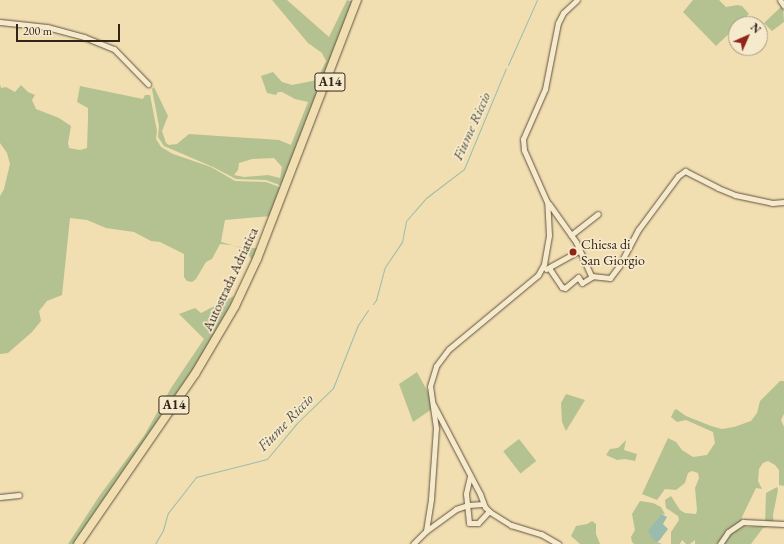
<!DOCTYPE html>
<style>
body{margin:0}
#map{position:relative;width:784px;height:544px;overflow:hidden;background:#f1deb1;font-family:"EB Garamond",serif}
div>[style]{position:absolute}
.green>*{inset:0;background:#b4c291;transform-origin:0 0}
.water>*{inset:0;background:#9bbcac}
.stream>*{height:1px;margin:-0.5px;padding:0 0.5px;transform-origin:0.5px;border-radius:0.5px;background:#9bbcac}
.roads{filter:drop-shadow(0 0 1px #625240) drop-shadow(0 0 1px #625240)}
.minor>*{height:5px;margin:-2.5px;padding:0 2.5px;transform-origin:2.5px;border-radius:2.5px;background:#f6eacc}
.highway>*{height:8px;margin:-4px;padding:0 4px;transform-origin:4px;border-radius:4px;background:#f1deb1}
.dots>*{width:11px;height:11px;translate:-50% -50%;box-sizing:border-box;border:2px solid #f6eacc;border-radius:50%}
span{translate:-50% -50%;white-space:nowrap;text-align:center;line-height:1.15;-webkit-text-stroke:3.5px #f6eacc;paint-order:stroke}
.shield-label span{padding:1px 3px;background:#f6eacc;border:1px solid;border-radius:3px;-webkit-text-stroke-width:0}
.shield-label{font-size:13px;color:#33241a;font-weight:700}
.poi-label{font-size:14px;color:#33241a}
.left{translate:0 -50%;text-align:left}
.street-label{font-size:14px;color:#33241a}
.water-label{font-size:15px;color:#525246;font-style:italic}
.north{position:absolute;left:728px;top:16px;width:40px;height:40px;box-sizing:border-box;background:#f6eacc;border:1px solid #a89b85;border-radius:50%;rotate:45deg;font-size:11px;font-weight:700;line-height:16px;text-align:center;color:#33241a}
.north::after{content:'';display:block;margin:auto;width:14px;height:18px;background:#8f2418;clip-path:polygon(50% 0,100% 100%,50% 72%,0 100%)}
.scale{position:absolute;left:16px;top:24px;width:104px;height:18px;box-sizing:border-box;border:2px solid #33241a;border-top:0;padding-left:5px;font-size:12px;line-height:14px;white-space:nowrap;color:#33241a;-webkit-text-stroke:3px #f6eacc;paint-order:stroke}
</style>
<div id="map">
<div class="green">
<div style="clip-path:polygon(evenodd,272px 0,287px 0,329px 37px,347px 0,353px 2px,282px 186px,266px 180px,236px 179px,213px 167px,164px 146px,158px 137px,159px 126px,152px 89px,154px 87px,168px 116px,162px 131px,166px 143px,169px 145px,177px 144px,189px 134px,279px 140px,291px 145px,308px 102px,295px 99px,282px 92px,278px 92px,276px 95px,267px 93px,261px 76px,273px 72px,282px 82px,292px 85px,317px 80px,326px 61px,322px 53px,308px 43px,272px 0,274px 158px,282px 167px,280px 178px,268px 175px,244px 177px,234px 175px,238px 170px,239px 163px,252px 159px,274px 158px)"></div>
<div style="clip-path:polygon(693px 0,719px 0,726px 7px,737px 5px,742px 6px,749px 14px,739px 24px,736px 24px,736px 27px,716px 46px,683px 12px)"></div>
<div style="clip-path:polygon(783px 5px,784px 22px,772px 31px,764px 23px)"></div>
<div style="clip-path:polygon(0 84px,1px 88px,6px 87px,15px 92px,21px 85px,28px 92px,35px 95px,32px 100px,36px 109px,59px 118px,71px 126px,68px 143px,69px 148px,80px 150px,87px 148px,88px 119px,88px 108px,77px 102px,80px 86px,143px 99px,145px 95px,150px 95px,157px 131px,156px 139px,161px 147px,173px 154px,211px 167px,235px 181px,266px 182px,282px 188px,271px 216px,225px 220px,221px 242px,243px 248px,258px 248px,253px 261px,244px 249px,232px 245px,220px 244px,212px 259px,206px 262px,196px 279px,192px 282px,187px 281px,184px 277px,184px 254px,160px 242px,151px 241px,134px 232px,106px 228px,87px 220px,70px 218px,62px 295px,47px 301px,39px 311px,41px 321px,32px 332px,8px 353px,0 354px,0 196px,4px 189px,10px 164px,7px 153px,0 143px)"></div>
<div style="clip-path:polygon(234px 296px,229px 308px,198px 362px,149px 435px,74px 544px,68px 544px,100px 495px,144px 436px,171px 388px,204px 339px,179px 314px,195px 308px,201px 313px)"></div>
<div style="clip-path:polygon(417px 372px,429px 394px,432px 409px,413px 422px,399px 384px)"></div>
<div style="clip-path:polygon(780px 381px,784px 381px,784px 414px,781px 420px,784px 427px,784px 486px,779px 485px,779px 470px,775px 465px,768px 461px,763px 463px,759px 469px,758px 481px,762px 489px,756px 488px,742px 517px,741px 525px,747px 527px,765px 526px,766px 493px,777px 487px,778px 490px,773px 515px,774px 525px,763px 528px,751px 544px,695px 544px,695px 540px,690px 544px,686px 544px,682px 540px,680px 544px,671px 544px,671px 532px,679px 520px,678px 516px,666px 508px,665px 500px,671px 496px,680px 510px,685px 513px,696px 514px,697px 510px,695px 488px,699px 478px,698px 473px,692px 471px,688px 473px,685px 483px,676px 490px,665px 489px,657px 500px,642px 494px,668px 438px,676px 442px,682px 450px,693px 457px,707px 455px,715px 443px,713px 432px,686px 420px,677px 422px,671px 417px,674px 411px,676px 409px,686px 416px,711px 426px,722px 429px,734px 427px,751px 421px,757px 413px,760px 401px)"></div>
<div style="clip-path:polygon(566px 394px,585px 400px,566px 431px,562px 422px,561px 403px)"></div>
<div style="left:519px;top:439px;width:28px;height:20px;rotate:52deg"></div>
<div style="clip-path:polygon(626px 440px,624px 450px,637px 454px,635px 461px,625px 459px,617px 460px,606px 455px,610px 449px,618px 448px)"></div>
<div style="clip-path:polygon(640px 501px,653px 503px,661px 507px,665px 514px,662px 514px,657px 542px,662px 544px,634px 544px,632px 542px,631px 537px,635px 530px,632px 514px)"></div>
<div style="clip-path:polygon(592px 521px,596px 524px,596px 534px,600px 544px,580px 544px,571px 536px,576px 526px,587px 524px)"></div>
</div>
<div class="water">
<div style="clip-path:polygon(662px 514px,667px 517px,663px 524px,668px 529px,659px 541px,657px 542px,653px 540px,648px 530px)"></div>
</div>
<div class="stream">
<div style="left:508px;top:65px;width:71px;rotate:-66deg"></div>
<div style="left:373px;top:304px;width:5px;rotate:-53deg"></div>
<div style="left:376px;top:300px;width:34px;rotate:-75deg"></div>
<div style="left:385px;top:267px;width:30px;rotate:-56deg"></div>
<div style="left:402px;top:242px;width:21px;rotate:-79deg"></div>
<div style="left:406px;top:221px;width:30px;rotate:-49deg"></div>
<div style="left:426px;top:198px;width:48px;rotate:-37.3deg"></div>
<div style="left:464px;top:169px;width:109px;rotate:-67.4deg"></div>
<div style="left:155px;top:544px;width:16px;rotate:-60deg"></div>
<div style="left:163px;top:530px;width:18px;rotate:-74deg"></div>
<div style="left:168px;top:513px;width:46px;rotate:-52.1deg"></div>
<div style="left:196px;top:477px;width:73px;rotate:-14.2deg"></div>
<div style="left:267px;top:459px;width:47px;rotate:-50.2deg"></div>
<div style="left:297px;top:423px;width:50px;rotate:-44.2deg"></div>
<div style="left:333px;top:388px;width:68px;rotate:-68.4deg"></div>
<div style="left:358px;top:325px;width:18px;rotate:-56deg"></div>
</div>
<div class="roads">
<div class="minor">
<div style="left:780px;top:0;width:7px;rotate:56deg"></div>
<div style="left:0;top:22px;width:47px;rotate:6.1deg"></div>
<div style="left:47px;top:27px;width:38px;rotate:15deg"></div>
<div style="left:84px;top:37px;width:32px;rotate:22deg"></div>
<div style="left:114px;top:49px;width:49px;rotate:45.8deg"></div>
<div style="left:549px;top:204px;width:47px;rotate:54.6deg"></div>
<div style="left:576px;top:242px;width:37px;rotate:66deg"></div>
<div style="left:591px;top:276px;width:19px;rotate:6deg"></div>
<div style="left:610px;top:278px;width:15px;rotate:-53deg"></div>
<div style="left:619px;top:266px;width:41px;rotate:-62.2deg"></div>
<div style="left:638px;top:230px;width:67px;rotate:-53.5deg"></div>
<div style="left:678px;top:176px;width:9px;rotate:-36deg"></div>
<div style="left:685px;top:171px;width:37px;rotate:27deg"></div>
<div style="left:718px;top:188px;width:18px;rotate:22deg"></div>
<div style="left:735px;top:195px;width:38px;rotate:12deg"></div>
<div style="left:772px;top:203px;width:12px;rotate:-5deg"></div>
<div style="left:571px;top:235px;width:34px;rotate:-38deg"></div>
<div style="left:549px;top:268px;width:23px;rotate:56deg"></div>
<div style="left:562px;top:287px;width:3px;rotate:18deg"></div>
<div style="left:565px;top:288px;width:17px;rotate:-40deg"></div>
<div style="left:578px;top:277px;width:7px;rotate:56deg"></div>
<div style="left:582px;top:283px;width:13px;rotate:-32deg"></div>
<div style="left:546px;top:269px;width:38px;rotate:-29deg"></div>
<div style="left:433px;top:404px;width:102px;rotate:62.4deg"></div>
<div style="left:480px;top:494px;width:14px;rotate:69deg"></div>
<div style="left:485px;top:507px;width:7px;rotate:45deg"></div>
<div style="left:490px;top:512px;width:25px;rotate:32deg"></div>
<div style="left:511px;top:525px;width:31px;rotate:17deg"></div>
<div style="left:541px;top:534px;width:20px;rotate:30deg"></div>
<div style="left:470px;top:476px;width:18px;rotate:103deg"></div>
<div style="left:466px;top:494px;width:29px;rotate:84deg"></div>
<div style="left:469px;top:523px;width:9px"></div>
<div style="left:478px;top:523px;width:16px;rotate:-47deg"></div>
<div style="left:0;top:497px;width:19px;rotate:-6deg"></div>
<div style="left:426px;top:531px;width:37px;rotate:-36deg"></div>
<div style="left:456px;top:509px;width:13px;rotate:-18deg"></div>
<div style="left:468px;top:505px;width:15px;rotate:-4deg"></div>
<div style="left:413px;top:544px;width:18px;rotate:-45deg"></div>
<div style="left:426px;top:531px;width:32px;rotate:-81deg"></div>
<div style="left:431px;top:499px;width:71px;rotate:-86deg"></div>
<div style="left:436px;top:428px;width:42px;rotate:-98.1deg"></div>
<div style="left:430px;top:386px;width:21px;rotate:-73deg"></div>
<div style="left:436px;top:366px;width:21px;rotate:-53deg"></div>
<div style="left:449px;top:349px;width:116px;rotate:-39.7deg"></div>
<div style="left:538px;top:275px;width:13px;rotate:-61deg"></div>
<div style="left:544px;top:264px;width:29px;rotate:-80deg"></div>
<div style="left:549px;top:235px;width:33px;rotate:-93deg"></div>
<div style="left:547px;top:202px;width:57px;rotate:-113.9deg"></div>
<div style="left:524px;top:150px;width:11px;rotate:-95deg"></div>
<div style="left:523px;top:139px;width:55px;rotate:-66.3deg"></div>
<div style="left:545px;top:89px;width:67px;rotate:-78.9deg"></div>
<div style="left:558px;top:23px;width:11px;rotate:-63deg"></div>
<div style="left:563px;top:13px;width:19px;rotate:-43deg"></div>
<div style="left:720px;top:544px;width:14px;rotate:-56deg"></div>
<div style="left:728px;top:532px;width:18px;rotate:-34deg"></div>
<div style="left:743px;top:522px;width:41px;rotate:2.8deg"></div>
</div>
<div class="highway">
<div style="left:78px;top:544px;width:206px;rotate:-55.5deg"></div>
<div style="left:195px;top:374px;width:79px;rotate:-59.5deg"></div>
<div style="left:235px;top:306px;width:52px;rotate:-64.9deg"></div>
<div style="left:257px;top:259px;width:278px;rotate:-68.9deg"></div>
</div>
</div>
<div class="dots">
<div style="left:573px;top:252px;background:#8f2418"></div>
</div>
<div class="shield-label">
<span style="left:330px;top:82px">A14</span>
<span style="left:174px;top:405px">A14</span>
</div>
<div class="poi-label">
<span class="left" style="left:581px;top:252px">Chiesa di<br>San Giorgio</span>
</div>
<div class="street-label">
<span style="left:230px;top:279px;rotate:-65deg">Autostrada Adriatica</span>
</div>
<div class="water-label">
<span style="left:471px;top:126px;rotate:-66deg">Fiume Riccio</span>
<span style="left:285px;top:422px;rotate:-46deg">Fiume Riccio</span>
</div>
<div class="north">N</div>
<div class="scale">200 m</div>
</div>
